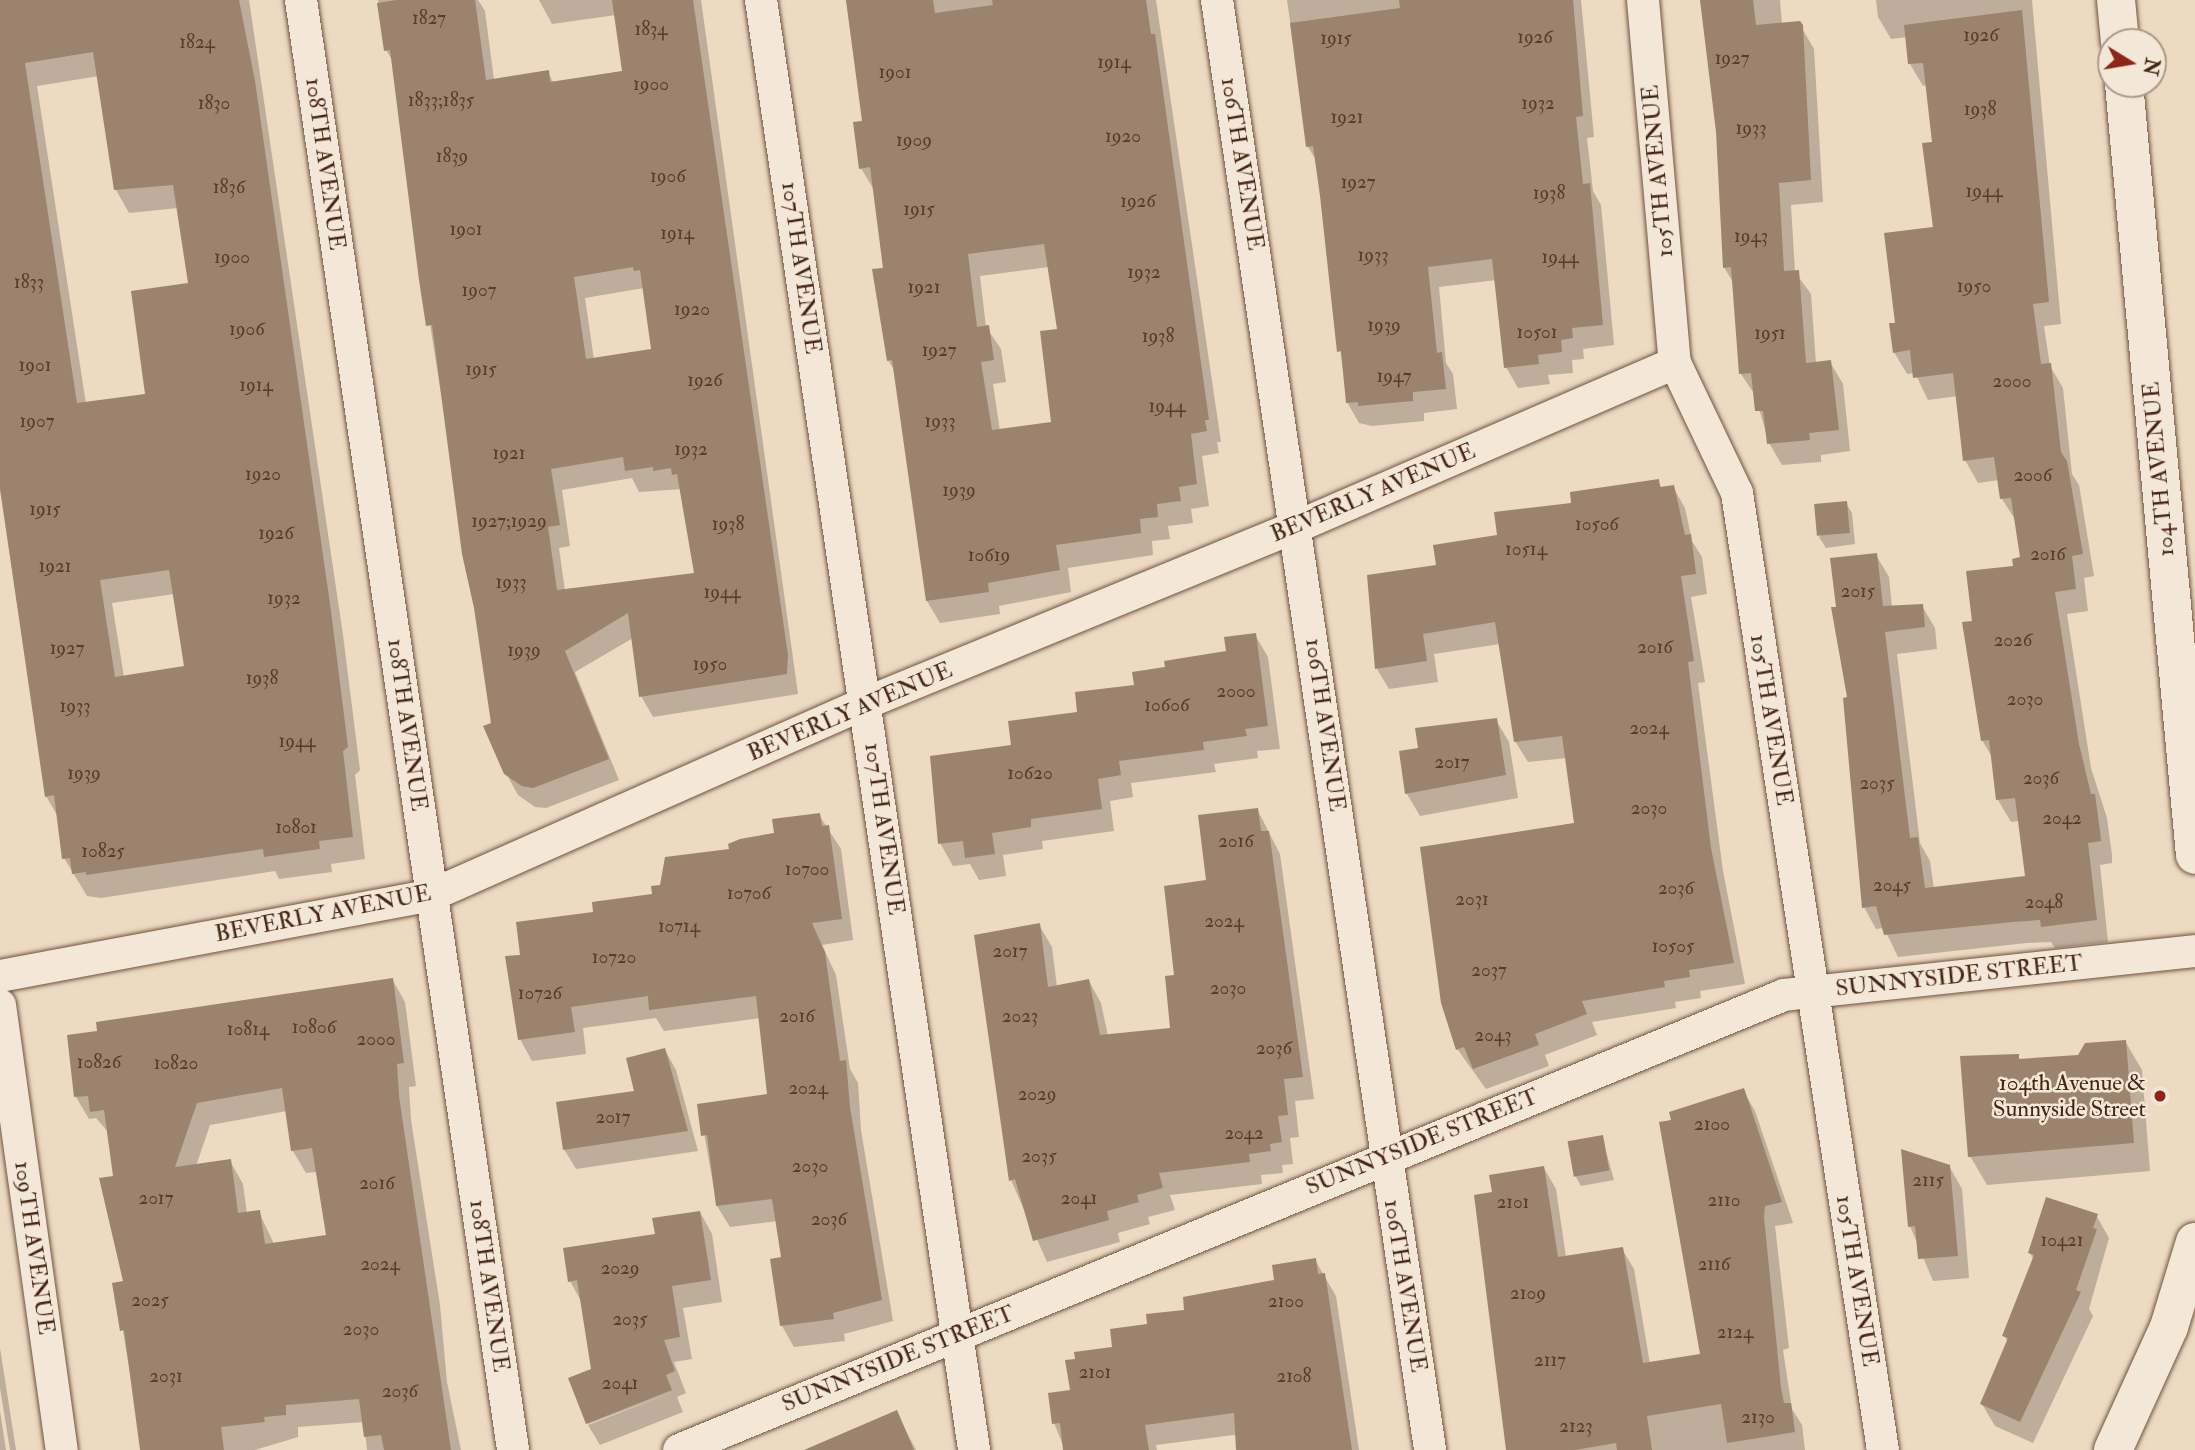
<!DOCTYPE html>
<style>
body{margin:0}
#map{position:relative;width:2195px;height:1450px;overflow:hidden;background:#ecdac1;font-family:"IM FELL Double Pica",serif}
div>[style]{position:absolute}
.shadow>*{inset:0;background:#0003}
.building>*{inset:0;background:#9c836d;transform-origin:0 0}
.roads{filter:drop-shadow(0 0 2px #70523d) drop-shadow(0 0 2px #70523d)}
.minor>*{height:32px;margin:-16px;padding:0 16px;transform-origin:16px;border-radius:16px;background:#f3e7d7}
.tertiary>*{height:38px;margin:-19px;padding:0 19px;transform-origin:19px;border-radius:19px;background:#f3e7d7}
.dots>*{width:19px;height:19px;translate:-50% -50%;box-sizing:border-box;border:4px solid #f3e7d7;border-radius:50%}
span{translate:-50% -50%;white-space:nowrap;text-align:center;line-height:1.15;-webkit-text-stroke:5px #f3e7d7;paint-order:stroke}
.number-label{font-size:19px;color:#5c3c28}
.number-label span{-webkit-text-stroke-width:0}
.street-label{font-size:23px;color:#462511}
.poi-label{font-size:23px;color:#462511}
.right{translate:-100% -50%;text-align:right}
.north{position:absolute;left:2097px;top:28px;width:70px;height:70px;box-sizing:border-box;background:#f3e7d7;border:2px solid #ae9988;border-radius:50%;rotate:101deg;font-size:19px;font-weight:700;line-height:28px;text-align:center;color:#462511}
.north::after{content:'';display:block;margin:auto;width:24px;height:32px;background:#8f2418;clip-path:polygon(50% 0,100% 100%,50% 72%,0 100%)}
</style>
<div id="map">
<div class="shadow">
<div style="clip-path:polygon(evenodd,0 0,249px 0,343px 635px,360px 770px,355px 775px,365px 859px,331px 864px,332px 872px,279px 879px,275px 871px,101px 898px,87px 896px,64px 858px,58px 817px,46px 796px,0 490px,0 0,99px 76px,116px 190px,129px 213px,178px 208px,190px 285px,147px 396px,86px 404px,37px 86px,99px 76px,0 0,174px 594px,186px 667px,124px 677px,112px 603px,174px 594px)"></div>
<div style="clip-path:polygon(evenodd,378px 0,478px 0,485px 11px,494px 80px,548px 72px,554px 84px,624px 73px,616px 15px,552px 24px,539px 0,701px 0,798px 694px,653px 717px,641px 696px,633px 638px,575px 672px,619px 780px,546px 808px,535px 807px,518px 795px,506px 773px,493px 724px,406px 172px,394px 63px,386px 50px,378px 0,644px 288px,653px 350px,594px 360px,585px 298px,644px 288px,378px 0,632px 478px,639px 492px,683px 489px,696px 575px,565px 591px,559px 548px,570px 546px,562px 490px,632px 478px)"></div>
<div style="clip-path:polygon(evenodd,846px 0,1156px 0,1221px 442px,1217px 442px,1219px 453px,1202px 456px,1209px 506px,1191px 509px,1193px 523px,1168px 526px,1170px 539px,1152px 541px,1153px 555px,1068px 568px,1071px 592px,999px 606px,1000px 614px,940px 623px,927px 601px,896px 373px,888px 360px,885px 269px,874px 190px,861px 168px,863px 123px,846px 0,1049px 267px,1059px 330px,1053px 423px,1000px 431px,993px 384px,1006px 382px,1001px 349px,986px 327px,980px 276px,1049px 267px)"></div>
<div style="clip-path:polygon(1287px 0,1581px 0,1594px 137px,1587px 138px,1593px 191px,1601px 205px,1614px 345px,1583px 349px,1584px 359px,1572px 360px,1573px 373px,1548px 375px,1550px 384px,1518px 388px,1506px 367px,1496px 280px,1439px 287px,1446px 363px,1453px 374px,1457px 409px,1424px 413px,1424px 421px,1372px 426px,1359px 423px,1347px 402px,1316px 160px,1308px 147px)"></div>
<div style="clip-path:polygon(1700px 0,1780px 0,1782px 24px,1799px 23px,1814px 49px,1823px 202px,1791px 205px,1795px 272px,1811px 294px,1816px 364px,1830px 362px,1843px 384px,1850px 451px,1821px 455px,1821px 462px,1782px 465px,1769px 443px,1755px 395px,1741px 374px,1734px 284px,1724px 267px,1718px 131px)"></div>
<div style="clip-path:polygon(1876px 0,2032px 0,2061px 324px,2044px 326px,2050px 366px,2063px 388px,2072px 474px,2079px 485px,2094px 576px,2084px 578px,2088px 611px,2067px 614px,2091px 768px,2107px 818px,2112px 855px,2112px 863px,2100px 865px,2108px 942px,2055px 948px,2051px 942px,2027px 943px,1898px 957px,1884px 928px,1876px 929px,1864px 907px,1849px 699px,1838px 609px,1876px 555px,1889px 577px,1892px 607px,1922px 606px,1935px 628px,1937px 649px,1897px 654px,1920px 843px,1930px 861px,1934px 889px,2027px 878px,2020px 821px,2011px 822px,1998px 800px,1993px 759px,1982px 740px,1974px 622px,2021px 559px,2016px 521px,2002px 499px,1999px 480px,1978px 483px,1965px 460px,1958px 396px,1928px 400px,1915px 373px,1907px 374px,1894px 352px,1897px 324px,1935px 228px,1934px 144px,1927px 85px,1923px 86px,1910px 64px,1907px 37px,1891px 39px,1878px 17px)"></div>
<div style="clip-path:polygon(1658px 481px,1662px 488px,1673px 487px,1685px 508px,1692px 541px,1702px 557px,1707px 594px,1691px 597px,1705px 682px,1698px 683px,1723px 871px,1745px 984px,1700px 991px,1701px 998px,1675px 1002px,1676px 1008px,1592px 1022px,1597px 1035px,1545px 1055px,1549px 1066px,1486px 1089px,1458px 1050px,1443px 1003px,1576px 824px,1567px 758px,1528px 762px,1515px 741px,1500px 644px,1434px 654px,1438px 682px,1389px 689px,1377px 669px,1438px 566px,1573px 504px)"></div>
<div style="clip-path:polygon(1846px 503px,1852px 513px,1855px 544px,1826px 548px,1819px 537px)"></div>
<div style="clip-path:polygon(1255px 635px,1268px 657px,1280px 749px,1257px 751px,1258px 758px,1214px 764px,1216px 772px,1131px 783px,1133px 797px,1110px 801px,1114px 831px,1042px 841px,1043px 849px,1003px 855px,1006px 876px,979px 880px,970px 864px,953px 866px,940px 843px,1013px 747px,1167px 669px,1228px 653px)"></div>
<div style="clip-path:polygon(1496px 720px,1509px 742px,1518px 798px,1420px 816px,1407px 794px,1420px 750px)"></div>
<div style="clip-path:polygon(1257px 809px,1280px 854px,1314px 1099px,1295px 1101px,1299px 1137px,1290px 1138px,1293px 1164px,1282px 1165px,1283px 1173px,1261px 1175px,1262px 1184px,1170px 1195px,1175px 1210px,1148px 1217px,1150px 1224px,1118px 1233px,1120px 1242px,1047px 1262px,1011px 1180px,1039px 925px,1052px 947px,1057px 987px,1089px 981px,1101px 1003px,1108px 1036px,1172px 1029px,1176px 976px,1207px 882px)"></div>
<div style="clip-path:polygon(819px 815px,841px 849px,853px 940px,822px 945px,836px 975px,850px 1069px,858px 1083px,861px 1130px,893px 1321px,844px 1334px,845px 1341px,794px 1347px,782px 1326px,783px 1258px,778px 1221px,730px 1227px,717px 1206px,699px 1105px,769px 1096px,761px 1018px,664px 1031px,656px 1018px,583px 1028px,586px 1054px,532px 1061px,520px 1039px,522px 956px,595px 913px,654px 895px,662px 887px,731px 850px)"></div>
<div style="clip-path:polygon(evenodd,392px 979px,405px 1002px,416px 1086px,409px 1087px,411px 1120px,440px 1305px,447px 1382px,461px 1450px,367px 1450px,364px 1422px,298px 1427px,298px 1437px,255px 1450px,143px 1450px,115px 1284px,125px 1282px,109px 1133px,96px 1118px,89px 1119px,76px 1097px,392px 979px,287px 1111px,293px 1151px,306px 1173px,317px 1172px,328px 1237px,274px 1244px,259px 1212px,247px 1214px,243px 1184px,230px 1161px,196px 1166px,210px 1125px,287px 1111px)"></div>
<div style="clip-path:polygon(2125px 1041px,2142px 1070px,2150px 1171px,1987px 1185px,1970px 1156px,2018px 1056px,2021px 1061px,2079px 1057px)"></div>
<div style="clip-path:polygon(665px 1050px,676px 1070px,698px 1151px,576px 1169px,564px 1149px,637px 1092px)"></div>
<div style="clip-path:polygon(1743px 1090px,1755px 1111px,1793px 1223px,1775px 1226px,1789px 1348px,1783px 1350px,1792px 1409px,1802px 1425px,1805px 1450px,1508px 1450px,1494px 1194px,1544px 1168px,1556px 1189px,1566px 1257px,1622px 1249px,1634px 1269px,1650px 1364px,1702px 1356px,1674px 1122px)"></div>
<div style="clip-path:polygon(1602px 1137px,1614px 1180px,1581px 1186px,1575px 1175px)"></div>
<div style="clip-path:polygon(1949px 1166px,1962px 1189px,1969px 1278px,1933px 1281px,1910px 1226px)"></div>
<div style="clip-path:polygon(700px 1212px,712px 1234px,722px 1302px,683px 1308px,692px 1359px,674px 1362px,686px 1393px,677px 1397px,683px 1412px,600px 1445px,588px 1425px,681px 1389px,588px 1424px,570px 1379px,593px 1370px,582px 1303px,570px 1281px)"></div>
<div style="clip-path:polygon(2096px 1215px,2109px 1238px,2089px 1309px,2093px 1316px,2033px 1443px,1995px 1426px,1982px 1404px,2008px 1343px,2004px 1335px,2034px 1260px,2030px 1253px)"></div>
<div style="clip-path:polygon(1315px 1260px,1336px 1296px,1359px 1450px,1274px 1450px,1272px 1430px,1156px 1445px,1157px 1450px,1065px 1450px,1054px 1423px,1072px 1392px,1114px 1349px,1149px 1325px,1276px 1282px)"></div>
<div style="clip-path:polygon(0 1348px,16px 1450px,10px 1450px,0 1388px)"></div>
<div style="clip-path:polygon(0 1411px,6px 1450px,0 1450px)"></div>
<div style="clip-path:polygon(896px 1412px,916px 1450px,808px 1450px)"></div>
</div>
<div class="building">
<div style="clip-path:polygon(evenodd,0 0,239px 0,255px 81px,331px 611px,348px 747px,343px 751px,353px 837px,319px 841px,320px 849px,264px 857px,263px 849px,86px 875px,86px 872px,72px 874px,70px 858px,62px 859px,54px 795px,45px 797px,0 488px,0 0,93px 52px,114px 190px,173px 185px,188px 283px,131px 291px,145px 394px,77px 403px,25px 63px,93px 52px,0 0,169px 570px,184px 666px,115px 677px,100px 580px,169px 570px)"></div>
<div style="clip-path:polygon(evenodd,397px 0,475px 0,486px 80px,549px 70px,550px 82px,622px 71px,612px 0,693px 0,788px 655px,787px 674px,639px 697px,628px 613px,565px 651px,609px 759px,533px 788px,522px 786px,504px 774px,483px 726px,491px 723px,474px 608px,462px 554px,432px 325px,426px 326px,419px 280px,390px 50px,384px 51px,377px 3px,397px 0,633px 267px,634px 271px,640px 270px,651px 349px,586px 359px,574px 277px,633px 267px,397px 0,623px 457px,625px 471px,653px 467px,653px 471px,671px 468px,672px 475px,677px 474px,694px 573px,557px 590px,548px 527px,560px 525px,551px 469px,623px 457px)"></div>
<div style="clip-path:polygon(evenodd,846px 0,933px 0,935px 13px,993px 5px,992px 0,1146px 0,1151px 34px,1155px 34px,1209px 420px,1205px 420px,1207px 431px,1191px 434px,1197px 484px,1179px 487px,1181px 501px,1157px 504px,1158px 517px,1140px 519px,1141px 533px,1056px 545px,1060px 570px,988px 583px,989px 592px,926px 601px,892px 360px,887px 361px,872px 269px,883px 268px,870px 167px,859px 169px,853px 122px,862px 121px,846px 0,1044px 244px,1057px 329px,1040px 331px,1051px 422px,992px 430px,981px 362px,994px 360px,989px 325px,977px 327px,968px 254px,1044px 244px)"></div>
<div style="clip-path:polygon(1399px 0,1573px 0,1583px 116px,1576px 117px,1583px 184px,1590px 183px,1603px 325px,1572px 328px,1573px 338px,1561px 340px,1562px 352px,1538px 355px,1539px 364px,1504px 368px,1492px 259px,1428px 267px,1437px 353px,1442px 352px,1446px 389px,1413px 392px,1413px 401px,1358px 406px,1358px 402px,1346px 403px,1341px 351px,1337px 352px,1320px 196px,1313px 146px,1306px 147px,1290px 23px,1400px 8px)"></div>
<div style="clip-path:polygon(1700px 0,1753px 0,1756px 25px,1800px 21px,1803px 25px,1811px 180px,1779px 183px,1784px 271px,1799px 270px,1806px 363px,1831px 360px,1839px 430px,1809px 433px,1810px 440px,1767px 444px,1763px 411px,1755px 411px,1751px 373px,1739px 374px,1731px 267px,1723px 268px,1716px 132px)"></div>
<div style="clip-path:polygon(2022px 10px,2049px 302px,2033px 304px,2041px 364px,2051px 363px,2061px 452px,2067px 461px,2083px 554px,2072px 556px,2076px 589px,2055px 592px,2079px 744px,2091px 794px,2095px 794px,2100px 831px,2101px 841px,2088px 843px,2097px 920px,2041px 927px,2040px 920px,2013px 922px,1884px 935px,1876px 906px,1862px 908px,1843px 698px,1847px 697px,1831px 607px,1836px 607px,1830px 558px,1877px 553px,1883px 606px,1923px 604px,1925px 627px,1885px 632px,1910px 838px,1918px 837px,1925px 888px,2025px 876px,2015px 798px,1996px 800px,1989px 740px,1981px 741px,1962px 622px,1972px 621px,1966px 571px,2013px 566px,2012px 559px,2020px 557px,2011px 498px,2000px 499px,1994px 457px,1963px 461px,1953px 373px,1913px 378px,1910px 350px,1893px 353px,1889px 323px,1895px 323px,1884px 233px,1933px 227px,1922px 143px,1932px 142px,1923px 63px,1908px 64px,1904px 25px)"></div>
<div style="clip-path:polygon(1659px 479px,1660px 487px,1674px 485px,1685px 535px,1691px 534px,1696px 574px,1681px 576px,1694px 661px,1688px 662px,1711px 848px,1734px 963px,1689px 970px,1690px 977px,1664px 981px,1665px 987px,1582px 1001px,1587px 1014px,1535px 1034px,1539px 1045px,1473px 1069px,1464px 1047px,1456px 1050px,1441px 1003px,1420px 847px,1574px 823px,1562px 736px,1514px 742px,1495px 622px,1423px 634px,1427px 661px,1375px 669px,1367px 575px,1436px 565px,1433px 545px,1497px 535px,1494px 512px,1571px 503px,1570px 492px)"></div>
<div style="left:1847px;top:501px;width:32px;height:33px;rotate:85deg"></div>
<div style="clip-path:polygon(1256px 633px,1268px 726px,1245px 729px,1247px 736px,1203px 742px,1204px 750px,1119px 761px,1121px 775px,1098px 779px,1102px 809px,1031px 819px,1031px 827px,992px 833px,995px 854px,965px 858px,963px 841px,938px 844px,930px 756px,1011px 745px,1008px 721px,1077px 712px,1075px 692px,1134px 685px,1132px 672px,1165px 667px,1164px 661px,1226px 651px,1224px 637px)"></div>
<div style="clip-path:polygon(1497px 718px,1506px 775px,1405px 794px,1399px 751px,1418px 748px,1415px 728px)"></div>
<div style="clip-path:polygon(1258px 808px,1261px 831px,1269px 831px,1303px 1077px,1284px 1079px,1288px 1115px,1278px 1116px,1282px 1142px,1270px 1144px,1271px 1151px,1249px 1154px,1250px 1162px,1159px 1173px,1163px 1188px,1137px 1195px,1139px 1202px,1107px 1211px,1109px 1220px,1033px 1241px,1015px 1179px,1009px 1181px,974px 935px,1040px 923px,1048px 987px,1089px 979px,1100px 1035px,1170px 1028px,1165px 976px,1174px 975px,1164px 886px,1206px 880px,1198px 815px)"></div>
<div style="clip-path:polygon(820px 813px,822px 826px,829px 825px,842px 919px,812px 923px,825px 952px,840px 1061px,846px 1060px,850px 1107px,882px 1300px,833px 1313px,834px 1319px,780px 1326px,770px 1259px,781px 1257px,772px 1199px,716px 1206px,707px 1135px,701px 1136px,697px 1104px,767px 1094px,756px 996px,649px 1010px,648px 996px,571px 1007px,575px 1032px,518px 1040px,505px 956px,520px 955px,516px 922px,593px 912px,592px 902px,652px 894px,651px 886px,660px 885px,665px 857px,729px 849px,728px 844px,740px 839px,774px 833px,772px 819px)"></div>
<div style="clip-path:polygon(evenodd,393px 978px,404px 1063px,397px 1064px,399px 1096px,451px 1450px,384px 1450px,381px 1435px,364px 1437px,359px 1399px,286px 1405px,286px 1415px,264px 1417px,265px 1422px,221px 1427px,224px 1450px,140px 1450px,124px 1330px,120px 1331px,112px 1283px,123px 1281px,99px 1178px,113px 1176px,104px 1110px,90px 1112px,88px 1096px,74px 1097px,67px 1035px,97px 1031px,96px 1022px,393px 978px,282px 1088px,291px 1151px,312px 1148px,326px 1235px,265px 1244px,260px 1210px,238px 1213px,231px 1159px,175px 1167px,197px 1103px,282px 1088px)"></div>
<div style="clip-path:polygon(2126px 1040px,2134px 1143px,1968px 1157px,1960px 1056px,2019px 1054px,2019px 1059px,2078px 1055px,2085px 1043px)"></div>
<div style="clip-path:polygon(665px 1048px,688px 1131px,563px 1150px,556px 1102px,634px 1091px,626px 1058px)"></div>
<div style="clip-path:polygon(1744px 1088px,1782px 1202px,1765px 1206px,1764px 1217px,1781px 1388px,1784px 1403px,1791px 1403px,1795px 1432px,1727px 1443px,1721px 1404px,1647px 1416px,1652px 1450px,1617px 1450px,1616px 1443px,1575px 1450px,1506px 1450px,1474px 1195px,1492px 1192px,1489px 1175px,1544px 1166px,1558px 1257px,1623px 1247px,1643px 1363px,1700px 1354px,1659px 1122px,1671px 1120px,1669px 1112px)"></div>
<div style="left:1603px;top:1135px;width:36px;height:36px;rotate:80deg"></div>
<div style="clip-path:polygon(1901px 1149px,1950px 1165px,1958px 1256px,1918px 1259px,1915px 1226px,1908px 1227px)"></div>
<div style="clip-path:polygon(2046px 1197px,2098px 1214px,2093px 1228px,2097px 1229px,2076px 1290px,2081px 1292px,2020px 1422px,1980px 1404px,2008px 1338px,2002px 1336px,2034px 1255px,2028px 1253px)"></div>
<div style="clip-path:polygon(700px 1211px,711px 1280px,672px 1286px,680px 1337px,664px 1340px,675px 1371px,666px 1375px,672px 1390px,586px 1424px,568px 1378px,591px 1369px,577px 1280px,568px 1282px,563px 1248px,655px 1234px,652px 1218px)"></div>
<div style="clip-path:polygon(1316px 1258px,1318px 1274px,1325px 1273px,1352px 1450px,1236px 1450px,1234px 1413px,1145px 1425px,1149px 1450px,1063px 1450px,1060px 1423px,1052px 1424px,1048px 1393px,1070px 1390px,1065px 1360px,1075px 1359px,1074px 1352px,1112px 1347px,1110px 1329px,1147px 1324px,1146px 1314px,1184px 1310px,1183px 1297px,1274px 1280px,1272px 1265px)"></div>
<div style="clip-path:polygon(897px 1410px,914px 1450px,804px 1450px)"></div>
</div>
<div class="roads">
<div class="minor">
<div style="left:301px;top:0;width:1465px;rotate:81.68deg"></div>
<div style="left:761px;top:0;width:1466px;rotate:81.64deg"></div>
<div style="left:1217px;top:0;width:1466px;rotate:81.64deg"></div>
<div style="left:1643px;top:0;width:364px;rotate:85deg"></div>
<div style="left:1675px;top:363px;width:144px;rotate:64.5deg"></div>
<div style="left:1737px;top:493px;width:968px;rotate:81.33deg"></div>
<div style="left:0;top:976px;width:440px;rotate:-10.6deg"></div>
<div style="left:432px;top:895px;width:475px;rotate:-23.9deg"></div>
<div style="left:866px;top:703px;width:465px;rotate:-22.3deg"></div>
<div style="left:1296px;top:527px;width:413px;rotate:-23.4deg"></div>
<div style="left:0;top:1005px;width:449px;rotate:82.1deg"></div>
<div style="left:679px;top:1450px;width:1195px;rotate:-22.38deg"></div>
<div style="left:1784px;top:995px;width:413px;rotate:-6.1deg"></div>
</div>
<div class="tertiary">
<div style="left:2116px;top:0;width:42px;rotate:84.6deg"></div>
<div style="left:2124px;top:84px;width:774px;rotate:84.74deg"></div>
<div style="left:2113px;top:1450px;width:135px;rotate:-65.5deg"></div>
<div style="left:2169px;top:1327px;width:89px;rotate:-73deg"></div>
</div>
</div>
<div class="dots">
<div style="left:2160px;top:1096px;background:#8f2418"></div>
</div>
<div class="number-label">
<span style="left:429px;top:19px">1827</span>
<span style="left:651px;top:30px">1834</span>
<span style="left:1981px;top:36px">1926</span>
<span style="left:1535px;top:38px">1926</span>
<span style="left:1336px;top:39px">1915</span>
<span style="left:197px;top:43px">1824</span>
<span style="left:1732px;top:59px">1927</span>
<span style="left:1114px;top:63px">1914</span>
<span style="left:895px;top:73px">1901</span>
<span style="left:651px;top:85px">1900</span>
<span style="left:441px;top:101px">1833;1835</span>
<span style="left:214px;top:104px">1830</span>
<span style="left:1538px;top:104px">1932</span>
<span style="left:1980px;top:110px">1938</span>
<span style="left:1347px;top:118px">1921</span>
<span style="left:1751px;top:129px">1933</span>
<span style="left:1123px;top:137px">1920</span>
<span style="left:914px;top:141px">1909</span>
<span style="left:452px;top:157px">1839</span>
<span style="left:668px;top:177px">1906</span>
<span style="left:1358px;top:183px">1927</span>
<span style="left:229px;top:188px">1836</span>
<span style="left:1984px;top:192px">1944</span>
<span style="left:1549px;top:194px">1938</span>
<span style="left:1138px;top:202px">1926</span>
<span style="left:919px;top:210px">1915</span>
<span style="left:466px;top:230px">1901</span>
<span style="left:677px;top:234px">1914</span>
<span style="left:1751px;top:237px">1943</span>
<span style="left:1373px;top:256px">1933</span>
<span style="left:232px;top:258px">1900</span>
<span style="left:1560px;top:258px">1944</span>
<span style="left:1144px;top:273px">1932</span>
<span style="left:29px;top:283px">1833</span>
<span style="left:1974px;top:287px">1950</span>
<span style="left:924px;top:288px">1921</span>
<span style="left:479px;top:291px">1907</span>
<span style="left:692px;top:310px">1920</span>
<span style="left:1384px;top:326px">1939</span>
<span style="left:247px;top:330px">1906</span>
<span style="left:1537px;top:333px">10501</span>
<span style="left:1770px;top:334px">1951</span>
<span style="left:1158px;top:337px">1938</span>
<span style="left:939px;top:351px">1927</span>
<span style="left:35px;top:366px">1901</span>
<span style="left:481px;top:370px">1915</span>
<span style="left:1394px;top:377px">1947</span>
<span style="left:705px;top:381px">1926</span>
<span style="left:2012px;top:382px">2000</span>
<span style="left:256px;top:386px">1914</span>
<span style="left:1167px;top:407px">1944</span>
<span style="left:37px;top:422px">1907</span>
<span style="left:940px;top:422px">1933</span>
<span style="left:691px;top:450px">1932</span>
<span style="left:509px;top:454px">1921</span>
<span style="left:263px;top:475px">1920</span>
<span style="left:2033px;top:476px">2006</span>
<span style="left:959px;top:491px">1939</span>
<span style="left:45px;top:510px">1915</span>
<span style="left:509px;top:522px">1927;1929</span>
<span style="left:728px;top:525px">1938</span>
<span style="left:1597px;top:525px">10506</span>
<span style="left:276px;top:534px">1926</span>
<span style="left:1526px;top:550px">10514</span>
<span style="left:2048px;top:555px">2016</span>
<span style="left:989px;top:556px">10619</span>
<span style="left:55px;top:567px">1921</span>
<span style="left:511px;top:583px">1933</span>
<span style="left:1858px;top:592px">2015</span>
<span style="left:722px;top:593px">1944</span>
<span style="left:284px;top:599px">1932</span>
<span style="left:2013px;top:641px">2026</span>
<span style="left:1655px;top:648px">2016</span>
<span style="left:67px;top:649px">1927</span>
<span style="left:524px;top:651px">1939</span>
<span style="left:710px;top:665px">1950</span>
<span style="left:262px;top:679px">1938</span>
<span style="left:1236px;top:692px">2000</span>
<span style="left:2025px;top:700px">2030</span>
<span style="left:1167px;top:706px">10606</span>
<span style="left:75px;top:707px">1933</span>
<span style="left:1649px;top:729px">2024</span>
<span style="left:297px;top:742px">1944</span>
<span style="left:1452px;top:763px">2017</span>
<span style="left:84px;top:774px">1939</span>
<span style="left:1030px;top:774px">10620</span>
<span style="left:2041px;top:779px">2036</span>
<span style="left:1877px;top:784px">2035</span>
<span style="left:1649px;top:809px">2030</span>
<span style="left:2062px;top:819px">2042</span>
<span style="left:296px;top:828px">10801</span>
<span style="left:1236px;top:842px">2016</span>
<span style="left:103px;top:852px">10825</span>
<span style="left:807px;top:870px">10700</span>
<span style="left:1892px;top:886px">2045</span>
<span style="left:1676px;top:889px">2036</span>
<span style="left:749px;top:894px">10706</span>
<span style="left:1472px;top:900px">2031</span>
<span style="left:2044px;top:903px">2048</span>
<span style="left:1224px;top:922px">2024</span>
<span style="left:679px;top:927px">10714</span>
<span style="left:1673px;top:947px">10505</span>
<span style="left:1010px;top:952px">2017</span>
<span style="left:614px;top:958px">10720</span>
<span style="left:1489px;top:971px">2037</span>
<span style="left:1228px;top:989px">2030</span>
<span style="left:540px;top:994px">10726</span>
<span style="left:797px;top:1017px">2016</span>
<span style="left:1020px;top:1017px">2023</span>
<span style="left:314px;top:1028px">10806</span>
<span style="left:248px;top:1030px">10814</span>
<span style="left:1493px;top:1036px">2043</span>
<span style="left:376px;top:1040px">2000</span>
<span style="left:1274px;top:1049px">2036</span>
<span style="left:99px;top:1063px">10826</span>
<span style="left:176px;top:1064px">10820</span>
<span style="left:808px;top:1089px">2024</span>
<span style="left:1037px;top:1095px">2029</span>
<span style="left:613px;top:1118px">2017</span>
<span style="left:1712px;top:1125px">2100</span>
<span style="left:1244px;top:1134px">2042</span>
<span style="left:1039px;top:1157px">2035</span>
<span style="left:810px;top:1167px">2030</span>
<span style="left:1928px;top:1181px">2115</span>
<span style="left:377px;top:1184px">2016</span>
<span style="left:156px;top:1199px">2017</span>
<span style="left:1079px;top:1199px">2041</span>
<span style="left:1724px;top:1201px">2110</span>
<span style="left:1513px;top:1203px">2101</span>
<span style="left:829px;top:1220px">2036</span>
<span style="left:2062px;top:1241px">10421</span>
<span style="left:380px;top:1265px">2024</span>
<span style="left:1714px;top:1265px">2116</span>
<span style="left:620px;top:1269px">2029</span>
<span style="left:1528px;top:1294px">2109</span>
<span style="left:150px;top:1301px">2025</span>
<span style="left:1286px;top:1302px">2100</span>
<span style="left:630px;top:1320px">2035</span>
<span style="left:361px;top:1330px">2030</span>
<span style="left:1735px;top:1333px">2124</span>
<span style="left:1550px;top:1361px">2117</span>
<span style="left:1095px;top:1373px">2101</span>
<span style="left:166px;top:1377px">2031</span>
<span style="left:1294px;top:1377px">2108</span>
<span style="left:620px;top:1384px">2041</span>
<span style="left:400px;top:1392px">2036</span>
<span style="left:1758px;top:1418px">2130</span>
<span style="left:1576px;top:1427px">2123</span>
</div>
<div class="street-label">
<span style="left:325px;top:164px;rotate:82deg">108TH AVENUE</span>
<span style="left:1242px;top:164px;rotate:81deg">106TH AVENUE</span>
<span style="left:1658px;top:171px;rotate:-95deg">105TH AVENUE</span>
<span style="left:801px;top:268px;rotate:82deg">107TH AVENUE</span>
<span style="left:2159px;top:469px;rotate:-95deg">104TH AVENUE</span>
<span style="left:1373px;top:493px;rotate:-23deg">BEVERLY AVENUE</span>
<span style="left:850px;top:712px;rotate:-23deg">BEVERLY AVENUE</span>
<span style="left:1771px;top:720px;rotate:81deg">105TH AVENUE</span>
<span style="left:407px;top:725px;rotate:82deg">108TH AVENUE</span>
<span style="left:1325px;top:725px;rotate:82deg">106TH AVENUE</span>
<span style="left:884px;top:829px;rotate:82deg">107TH AVENUE</span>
<span style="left:323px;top:914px;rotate:-11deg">BEVERLY AVENUE</span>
<span style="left:1959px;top:976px;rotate:-6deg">SUNNYSIDE STREET</span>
<span style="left:1422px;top:1142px;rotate:-22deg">SUNNYSIDE STREET</span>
<span style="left:34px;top:1248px;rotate:82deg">109TH AVENUE</span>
<span style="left:1857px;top:1281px;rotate:81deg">105TH AVENUE</span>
<span style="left:489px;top:1286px;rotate:82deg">108TH AVENUE</span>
<span style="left:1405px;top:1286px;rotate:81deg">106TH AVENUE</span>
<span style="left:898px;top:1359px;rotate:-22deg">SUNNYSIDE STREET</span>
</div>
<div class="poi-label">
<span class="right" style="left:2146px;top:1096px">104th Avenue &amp;<br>Sunnyside Street</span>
</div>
<div class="north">N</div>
</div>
